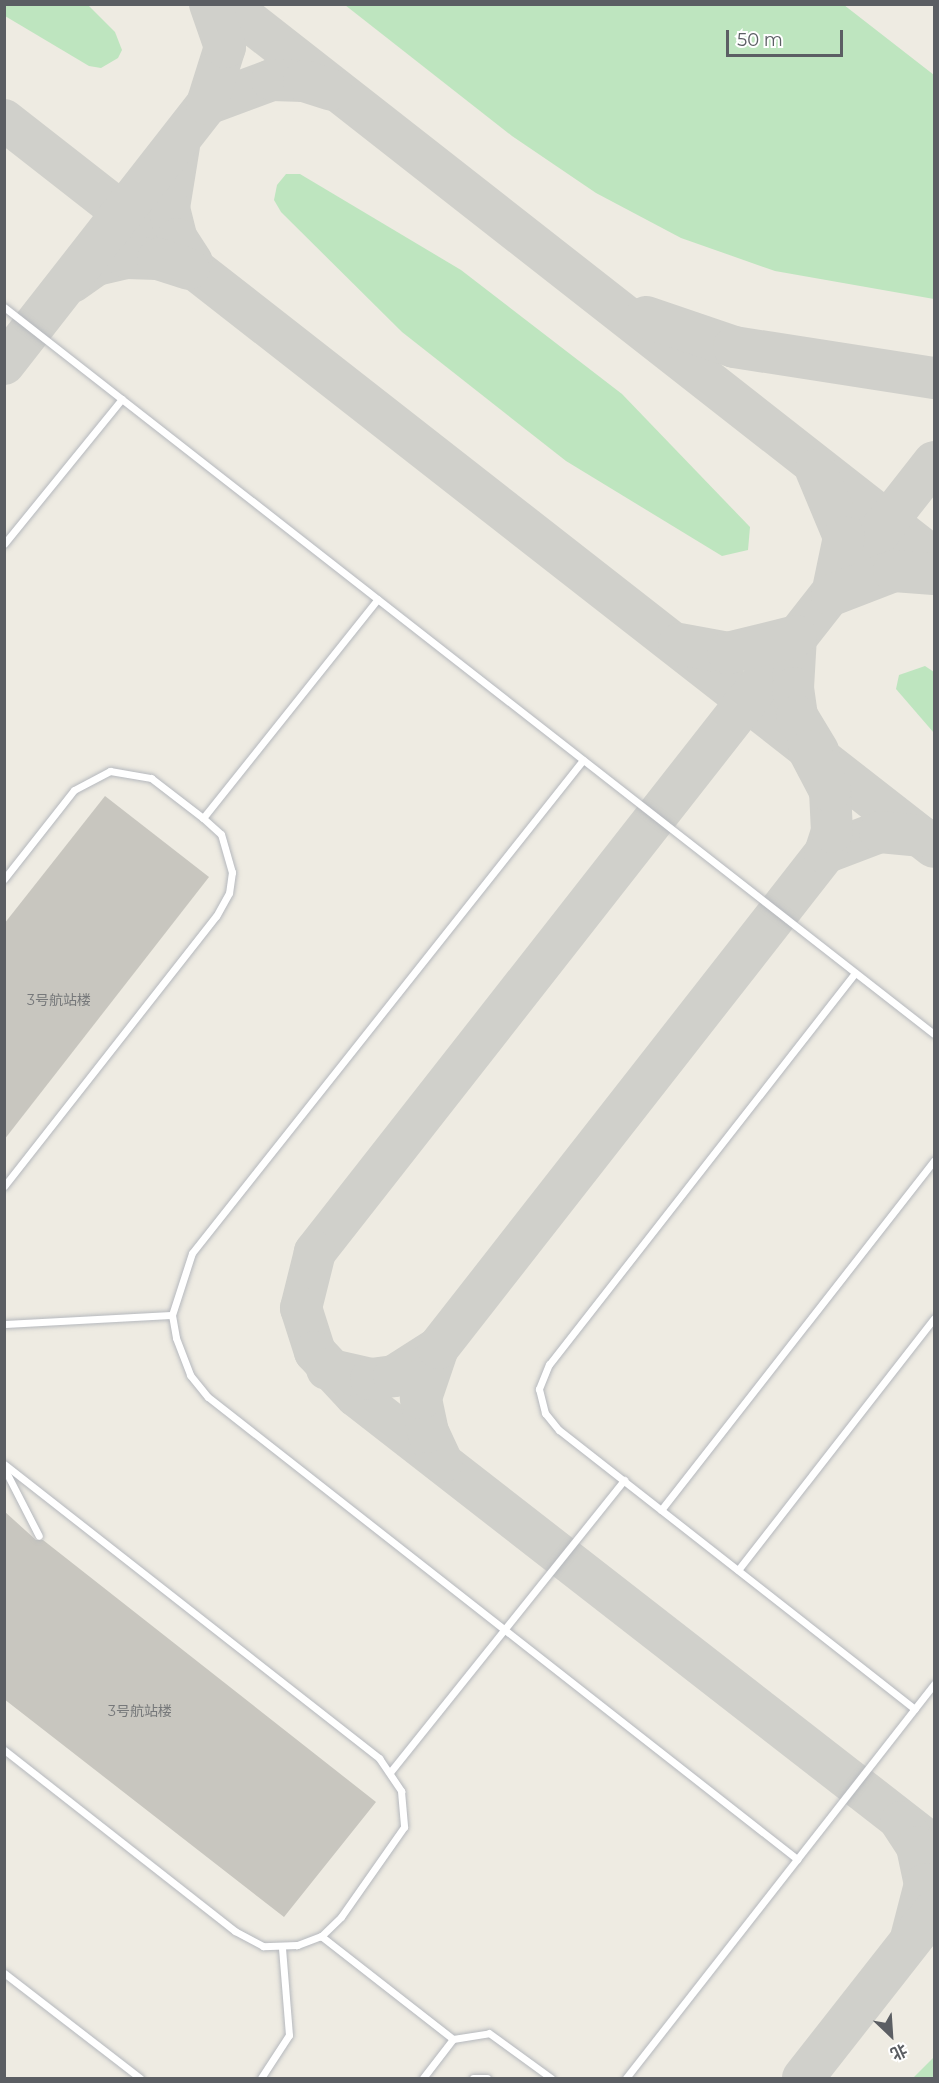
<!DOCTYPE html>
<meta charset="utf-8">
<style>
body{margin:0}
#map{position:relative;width:939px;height:2083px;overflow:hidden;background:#eeebe2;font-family:Montserrat,"Noto Sans SC",sans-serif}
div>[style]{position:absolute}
.green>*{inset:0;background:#bee5bf}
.taxiway>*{height:42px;margin:-21px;padding:0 21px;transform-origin:21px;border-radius:21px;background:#d0d0cb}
.building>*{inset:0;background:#c8c6bf}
.roads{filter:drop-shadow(0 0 2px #b5b8bd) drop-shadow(0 0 2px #b5b8bd)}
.service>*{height:7px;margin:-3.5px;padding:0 3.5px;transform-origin:3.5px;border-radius:3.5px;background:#fff}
span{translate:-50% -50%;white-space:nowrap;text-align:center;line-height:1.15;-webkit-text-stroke:4.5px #fff;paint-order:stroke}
.number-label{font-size:14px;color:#76787a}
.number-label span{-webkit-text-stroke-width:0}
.frame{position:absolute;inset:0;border:6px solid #5b5e63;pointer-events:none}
.north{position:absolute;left:861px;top:2005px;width:60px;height:60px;-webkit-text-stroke:4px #fff;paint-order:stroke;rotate:155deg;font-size:16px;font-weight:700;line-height:24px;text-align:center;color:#5b5e63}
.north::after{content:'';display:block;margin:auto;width:21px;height:27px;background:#5b5e63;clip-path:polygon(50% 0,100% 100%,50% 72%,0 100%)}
.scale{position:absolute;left:726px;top:30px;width:117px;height:27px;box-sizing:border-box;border:3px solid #5b5e63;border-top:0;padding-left:8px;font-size:18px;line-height:21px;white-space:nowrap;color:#5b5e63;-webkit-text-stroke:4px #fff;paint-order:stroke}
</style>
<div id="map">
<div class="green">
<div style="clip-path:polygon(5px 4px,88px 5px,115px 32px,122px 50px,118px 58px,101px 68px,89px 66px,5px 16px)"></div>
<div style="clip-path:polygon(345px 5px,844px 5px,934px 75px,934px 299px,775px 271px,681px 238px,596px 193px,512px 136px)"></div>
<div style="clip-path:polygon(286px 174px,300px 174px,461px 270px,622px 394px,750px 527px,748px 550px,722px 556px,566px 461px,402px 332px,281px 212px,274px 200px,277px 185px)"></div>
<div style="clip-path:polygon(925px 666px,934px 672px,934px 733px,896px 689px,899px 675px)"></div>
<div style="clip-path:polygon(934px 2057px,934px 2078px,913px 2078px)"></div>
</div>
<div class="taxiway">
<div style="left:227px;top:4px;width:898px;rotate:38.08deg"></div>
<div style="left:207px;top:104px;width:69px;rotate:-20.3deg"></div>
<div style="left:272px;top:80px;width:32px;rotate:2deg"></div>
<div style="left:304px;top:81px;width:28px;rotate:18deg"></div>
<div style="left:4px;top:120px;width:1180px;rotate:38.02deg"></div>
<div style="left:179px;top:146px;width:63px;rotate:99.2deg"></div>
<div style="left:169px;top:208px;width:32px;rotate:76deg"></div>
<div style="left:177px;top:239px;width:27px;rotate:57deg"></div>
<div style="left:72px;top:282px;width:29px;rotate:-35deg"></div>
<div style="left:96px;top:265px;width:32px;rotate:-13deg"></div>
<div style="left:127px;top:258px;width:31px;rotate:2deg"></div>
<div style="left:158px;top:259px;width:32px;rotate:18deg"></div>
<div style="left:646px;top:317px;width:93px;rotate:18.8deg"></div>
<div style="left:734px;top:347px;width:202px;rotate:8.8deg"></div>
<div style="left:4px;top:364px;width:330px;rotate:-52deg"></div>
<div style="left:207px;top:104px;width:60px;rotate:-72.5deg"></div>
<div style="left:225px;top:47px;width:46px;rotate:-109.2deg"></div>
<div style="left:934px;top:462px;width:1004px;rotate:128.08deg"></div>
<div style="left:315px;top:1252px;width:58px;rotate:104deg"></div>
<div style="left:301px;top:1308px;width:46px;rotate:72.3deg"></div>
<div style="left:315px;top:1352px;width:60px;rotate:47deg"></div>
<div style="left:356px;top:1396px;width:733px;rotate:37.9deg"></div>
<div style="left:816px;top:470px;width:73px;rotate:67.3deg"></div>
<div style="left:844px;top:537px;width:49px;rotate:101.8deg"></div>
<div style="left:832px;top:595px;width:66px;rotate:-21.2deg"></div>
<div style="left:894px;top:571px;width:40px;rotate:4.3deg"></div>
<div style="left:796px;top:636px;width:52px;rotate:93.3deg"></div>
<div style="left:793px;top:688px;width:28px;rotate:82deg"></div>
<div style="left:797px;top:716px;width:41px;rotate:59deg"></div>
<div style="left:679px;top:644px;width:50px;rotate:10.4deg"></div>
<div style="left:728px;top:653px;width:70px;rotate:-14deg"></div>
<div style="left:825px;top:853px;width:59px;rotate:-20.9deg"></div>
<div style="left:880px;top:832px;width:40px;rotate:5.7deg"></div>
<div style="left:327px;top:1369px;width:45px;rotate:12.8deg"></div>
<div style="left:371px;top:1379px;width:23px;rotate:-7deg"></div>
<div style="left:394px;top:1376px;width:52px;rotate:-32.5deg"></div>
<div style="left:442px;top:1462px;width:33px;rotate:-115deg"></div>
<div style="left:428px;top:1432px;width:35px;rotate:-102deg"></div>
<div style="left:421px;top:1398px;width:53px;rotate:-71.2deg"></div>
<div style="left:438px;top:1348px;width:628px;rotate:-51.98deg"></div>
<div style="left:825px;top:853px;width:22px;rotate:-72deg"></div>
<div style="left:832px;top:832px;width:41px;rotate:-92.8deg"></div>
<div style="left:830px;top:791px;width:45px;rotate:-117.7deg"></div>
<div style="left:901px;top:1822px;width:30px;rotate:57deg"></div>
<div style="left:917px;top:1847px;width:38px;rotate:78deg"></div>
<div style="left:925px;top:1884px;width:56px;rotate:104.5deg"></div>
<div style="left:803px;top:2078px;width:212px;rotate:-51.9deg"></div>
</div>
<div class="building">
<div style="clip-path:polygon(105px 796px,209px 877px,4px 1140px,4px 924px)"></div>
<div style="clip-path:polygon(4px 1511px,36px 1540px,43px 1540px,376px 1802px,284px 1917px,4px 1699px)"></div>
</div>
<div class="roads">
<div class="service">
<div style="left:4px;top:307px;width:1180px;rotate:38.02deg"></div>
<div style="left:4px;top:544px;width:187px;rotate:-50.9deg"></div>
<div style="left:583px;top:760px;width:629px;rotate:128.42deg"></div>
<div style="left:192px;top:1253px;width:65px;rotate:107.9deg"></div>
<div style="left:172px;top:1315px;width:23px;rotate:80deg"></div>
<div style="left:176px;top:1338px;width:40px;rotate:69deg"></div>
<div style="left:190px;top:1375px;width:28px;rotate:51deg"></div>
<div style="left:208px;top:1397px;width:749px;rotate:38.11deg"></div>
<div style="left:203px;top:818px;width:280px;rotate:-51.4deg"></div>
<div style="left:4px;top:879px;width:113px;rotate:-51.8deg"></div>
<div style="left:74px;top:790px;width:41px;rotate:-27.8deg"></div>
<div style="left:110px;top:771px;width:42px;rotate:9.7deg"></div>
<div style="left:151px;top:778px;width:66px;rotate:37.6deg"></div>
<div style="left:203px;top:818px;width:24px;rotate:42deg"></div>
<div style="left:221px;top:834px;width:40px;rotate:74deg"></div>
<div style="left:232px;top:872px;width:21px;rotate:98deg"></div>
<div style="left:229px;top:893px;width:26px;rotate:119deg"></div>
<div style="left:216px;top:916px;width:343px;rotate:128.1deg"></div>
<div style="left:855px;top:973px;width:497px;rotate:128deg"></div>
<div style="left:549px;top:1364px;width:27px;rotate:112deg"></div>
<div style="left:539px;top:1389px;width:25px;rotate:76deg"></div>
<div style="left:545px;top:1413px;width:22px;rotate:51deg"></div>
<div style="left:559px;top:1430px;width:452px;rotate:38.1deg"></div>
<div style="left:4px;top:1324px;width:168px;rotate:-3.1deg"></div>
<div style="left:4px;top:1464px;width:477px;rotate:38.1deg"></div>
<div style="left:379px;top:1758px;width:40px;rotate:56deg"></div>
<div style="left:401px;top:1791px;width:36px;rotate:85deg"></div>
<div style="left:404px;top:1827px;width:110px;rotate:125deg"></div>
<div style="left:341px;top:1917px;width:28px;rotate:136deg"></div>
<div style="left:321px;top:1936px;width:26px;rotate:159deg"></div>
<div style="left:297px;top:1945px;width:34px;rotate:178deg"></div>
<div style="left:263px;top:1946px;width:32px;rotate:-152deg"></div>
<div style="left:235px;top:1931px;width:293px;rotate:-141.9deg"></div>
<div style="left:4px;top:1468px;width:76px;rotate:62.8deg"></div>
<div style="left:661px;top:1510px;width:444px;rotate:-52deg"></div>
<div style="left:738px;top:1570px;width:319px;rotate:-52.1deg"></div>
<div style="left:391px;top:1771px;width:373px;rotate:-51.3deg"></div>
<div style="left:321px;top:1936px;width:167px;rotate:38deg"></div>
<div style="left:453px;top:2039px;width:36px;rotate:-9deg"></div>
<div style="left:489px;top:2033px;width:77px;rotate:36deg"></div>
<div style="left:4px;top:1973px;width:172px;rotate:37.7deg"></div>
<div style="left:261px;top:2078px;width:51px;rotate:-56.9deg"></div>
<div style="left:289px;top:2035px;width:87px;rotate:-94.6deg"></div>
<div style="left:423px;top:2078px;width:49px;rotate:-52.4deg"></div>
<div style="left:473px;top:2078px;width:14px"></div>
<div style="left:626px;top:2078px;width:500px;rotate:-51.98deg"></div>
</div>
</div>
<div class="number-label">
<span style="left:59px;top:1000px">3号航站楼</span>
<span style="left:140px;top:1711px">3号航站楼</span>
</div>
<div class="frame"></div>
<div class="north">北</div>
<div class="scale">50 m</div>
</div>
